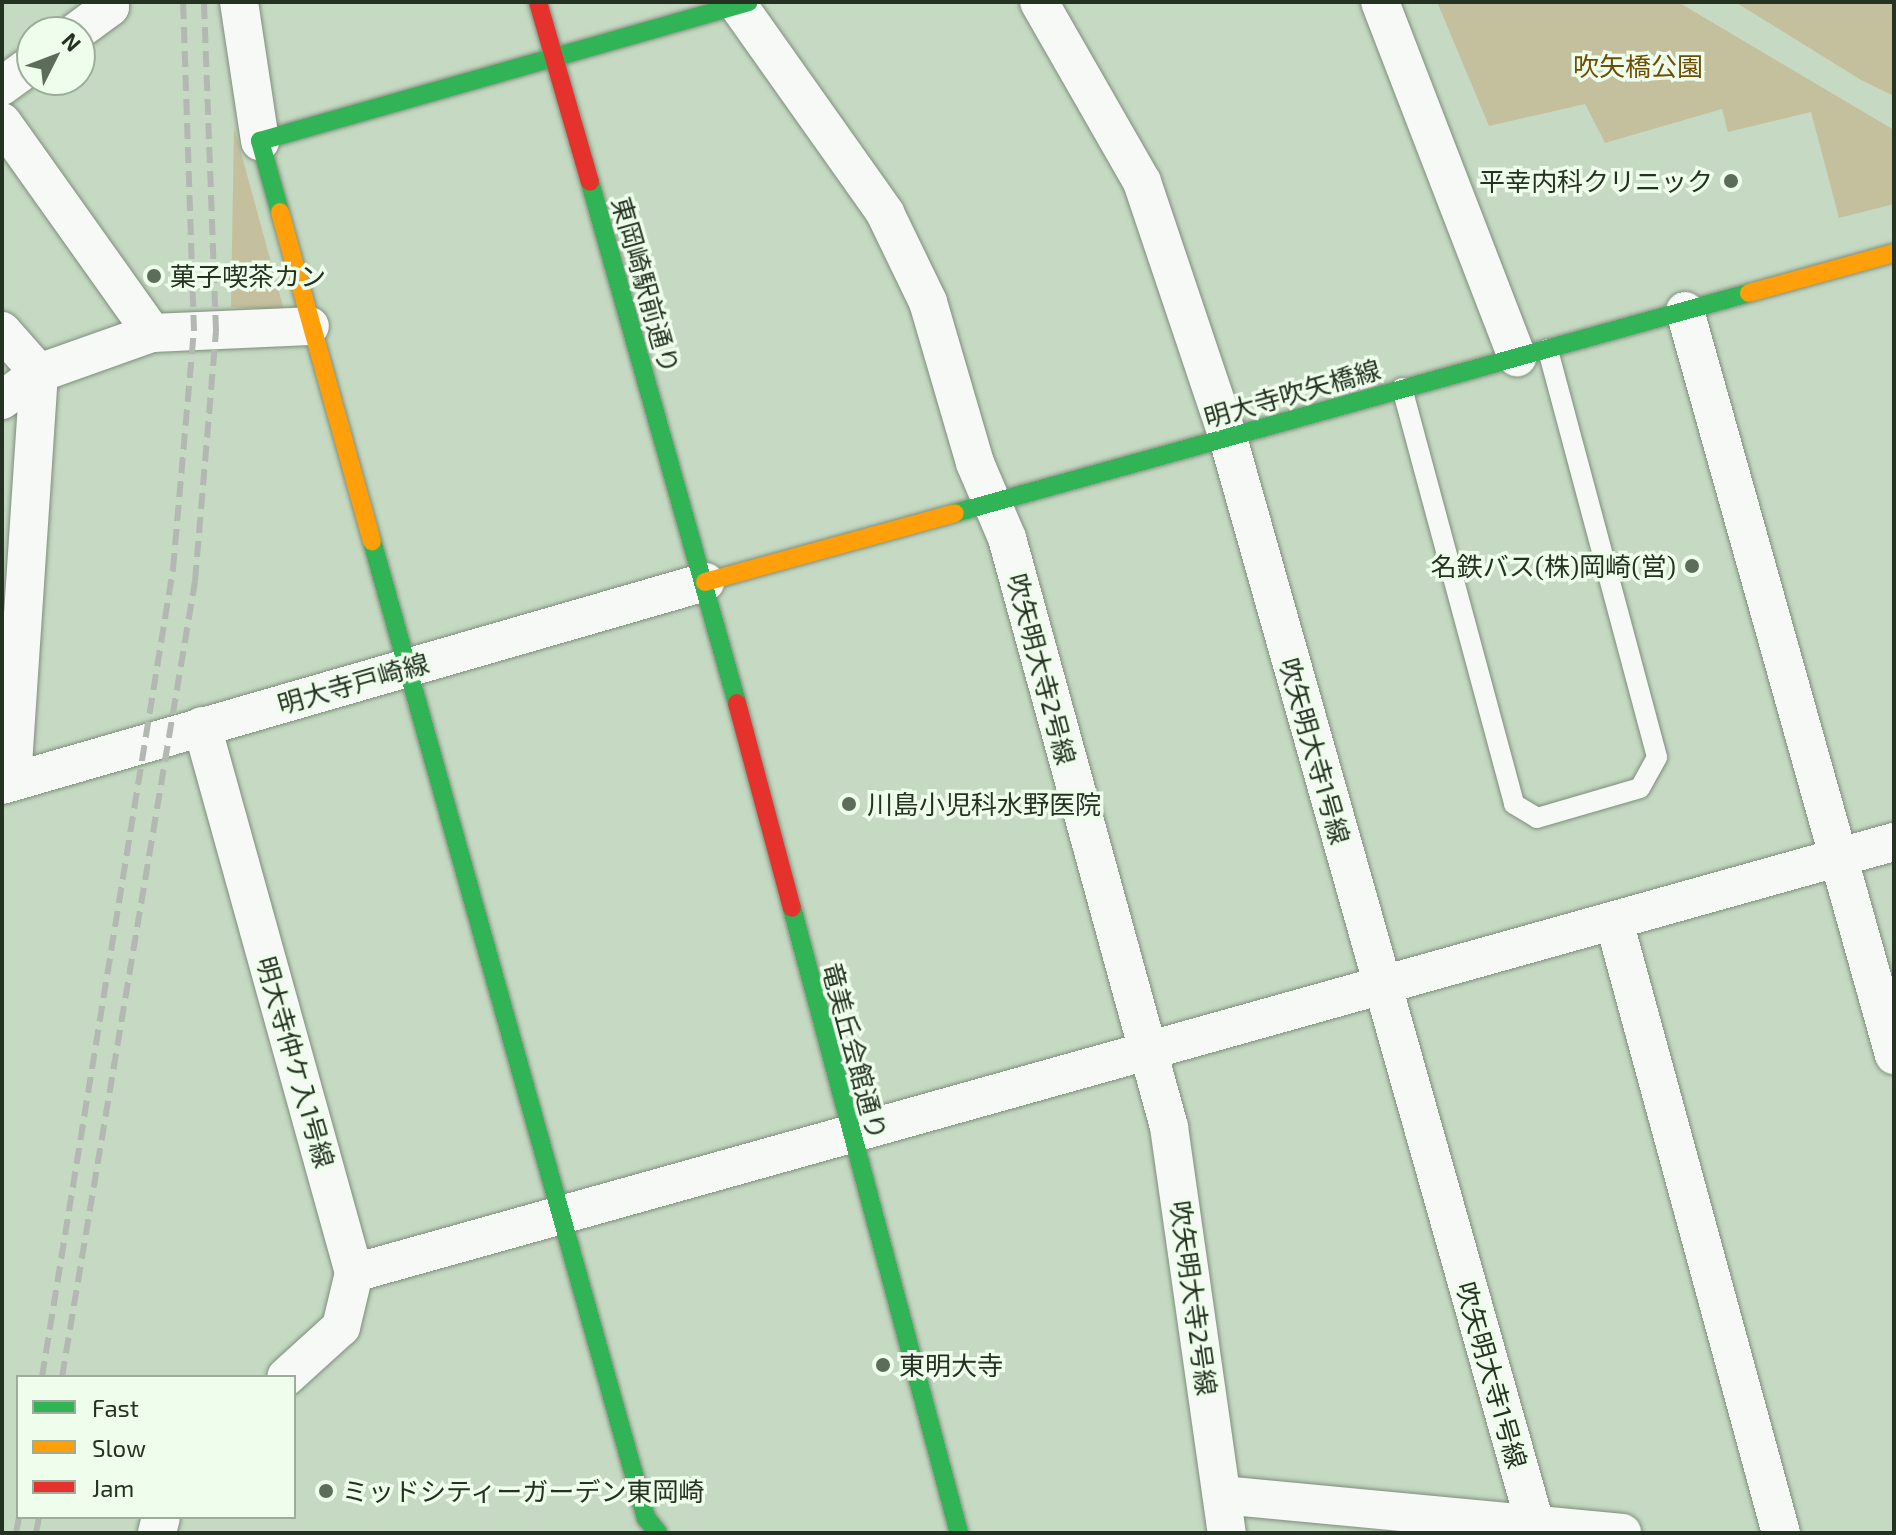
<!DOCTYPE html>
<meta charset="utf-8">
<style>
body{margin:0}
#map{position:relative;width:1896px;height:1535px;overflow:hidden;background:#c6dac3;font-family:"Exo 2","Noto Sans JP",sans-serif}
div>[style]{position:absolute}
.green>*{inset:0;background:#c4c09e}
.roads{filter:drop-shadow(0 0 2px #7e8e7c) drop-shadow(0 0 2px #7e8e7c)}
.lane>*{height:20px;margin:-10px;padding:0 10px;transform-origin:10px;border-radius:10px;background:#f6f9f6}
.street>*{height:38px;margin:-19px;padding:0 19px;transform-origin:19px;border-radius:19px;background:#f6f9f6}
.fast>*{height:18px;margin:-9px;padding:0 9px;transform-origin:9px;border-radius:9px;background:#30b455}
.slow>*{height:18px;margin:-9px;padding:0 9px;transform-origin:9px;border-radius:9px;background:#ff9f0a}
.jam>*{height:18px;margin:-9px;padding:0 9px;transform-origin:9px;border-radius:9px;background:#e5322d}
.rail>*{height:6px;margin-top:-3px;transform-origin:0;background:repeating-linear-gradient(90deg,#b3b8b3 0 16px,transparent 0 24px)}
.dots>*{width:22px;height:22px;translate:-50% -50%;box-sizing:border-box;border:4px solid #effeec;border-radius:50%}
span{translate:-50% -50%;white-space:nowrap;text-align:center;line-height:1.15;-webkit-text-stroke:7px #effeec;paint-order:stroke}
.park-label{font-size:26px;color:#6d4e04}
.poi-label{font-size:26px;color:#233221}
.right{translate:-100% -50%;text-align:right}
.left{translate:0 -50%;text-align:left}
.street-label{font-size:26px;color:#233221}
.frame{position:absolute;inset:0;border:4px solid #233221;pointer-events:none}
.legend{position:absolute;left:16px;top:1375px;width:280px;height:144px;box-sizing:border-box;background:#effeec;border:2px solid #9dac9b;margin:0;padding:10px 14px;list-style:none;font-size:24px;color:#233221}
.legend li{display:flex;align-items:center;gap:16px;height:40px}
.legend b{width:40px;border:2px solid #9dac9b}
.north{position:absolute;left:16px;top:16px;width:80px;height:80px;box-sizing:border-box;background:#effeec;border:2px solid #9dac9b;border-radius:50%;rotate:48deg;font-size:22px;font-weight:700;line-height:32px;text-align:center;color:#233221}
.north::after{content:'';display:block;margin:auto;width:28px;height:36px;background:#5c6d5a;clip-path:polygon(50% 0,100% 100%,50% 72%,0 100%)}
</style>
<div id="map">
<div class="green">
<div style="clip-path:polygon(1437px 2px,1678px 2px,1894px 130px,1894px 204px,1839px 218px,1811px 112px,1728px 132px,1722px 109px,1605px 143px,1585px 104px,1489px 126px)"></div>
<div style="clip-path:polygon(1735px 2px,1894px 2px,1894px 96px,1861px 80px)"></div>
<div style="clip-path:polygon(234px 127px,284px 310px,231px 307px)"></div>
</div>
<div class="roads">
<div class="lane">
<div style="left:1402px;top:388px;width:431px;rotate:74.9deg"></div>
<div style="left:1514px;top:804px;width:27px;rotate:31deg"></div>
<div style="left:1537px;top:818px;width:107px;rotate:-16.2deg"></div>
<div style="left:1640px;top:788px;width:35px;rotate:-61deg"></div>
<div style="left:1657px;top:757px;width:422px;rotate:-105deg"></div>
</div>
<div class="street">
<div style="left:239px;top:2px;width:141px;rotate:81.4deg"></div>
<div style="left:1039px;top:2px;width:207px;rotate:60.2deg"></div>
<div style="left:1142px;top:182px;width:270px;rotate:71.4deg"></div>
<div style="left:1228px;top:438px;width:1129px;rotate:74.21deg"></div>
<div style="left:1380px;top:2px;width:381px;rotate:68.9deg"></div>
<div style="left:738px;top:5px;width:255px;rotate:54.7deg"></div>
<div style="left:885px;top:213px;width:99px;rotate:64.2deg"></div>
<div style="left:928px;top:302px;width:168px;rotate:73.7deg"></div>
<div style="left:975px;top:463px;width:82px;rotate:66.9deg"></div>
<div style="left:1007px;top:538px;width:611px;rotate:74.62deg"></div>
<div style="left:1169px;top:1127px;width:410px;rotate:81.9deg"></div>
<div style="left:76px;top:32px;width:42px;rotate:-36.3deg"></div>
<div style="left:110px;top:7px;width:6px;rotate:-129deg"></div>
<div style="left:2px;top:86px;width:37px;rotate:-36deg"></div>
<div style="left:2px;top:122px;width:259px;rotate:54.6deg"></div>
<div style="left:1685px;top:311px;width:773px;rotate:74.31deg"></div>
<div style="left:2px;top:331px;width:56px;rotate:48.6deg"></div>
<div style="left:39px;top:373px;width:410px;rotate:93.8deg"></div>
<div style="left:2px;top:400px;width:46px;rotate:-36.1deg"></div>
<div style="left:39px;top:373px;width:120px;rotate:-19.5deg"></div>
<div style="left:152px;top:333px;width:158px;rotate:-2.5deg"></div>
<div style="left:202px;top:726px;width:568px;rotate:74.47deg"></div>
<div style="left:354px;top:1273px;width:56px;rotate:103.5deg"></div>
<div style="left:341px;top:1327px;width:74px;rotate:137.7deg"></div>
<div style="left:2px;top:785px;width:732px;rotate:-16.11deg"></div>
<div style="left:1614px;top:921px;width:634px;rotate:74.74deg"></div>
<div style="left:354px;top:1273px;width:1599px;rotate:-15.64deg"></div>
<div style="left:1222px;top:1495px;width:402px;rotate:5.4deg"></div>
<div style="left:157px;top:1533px;width:16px;rotate:-76deg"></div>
</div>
<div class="fast">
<div style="left:590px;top:182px;width:541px;rotate:74.24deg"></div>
<div style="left:280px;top:212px;width:74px;rotate:-105.7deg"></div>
<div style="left:260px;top:141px;width:508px;rotate:-15.87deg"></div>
<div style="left:955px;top:513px;width:824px;rotate:-15.49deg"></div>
<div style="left:372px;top:541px;width:1015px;rotate:74.33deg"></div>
<div style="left:646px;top:1518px;width:19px;rotate:51deg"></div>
<div style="left:792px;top:908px;width:647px;rotate:75.04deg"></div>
</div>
<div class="slow">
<div style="left:280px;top:212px;width:342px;rotate:74.4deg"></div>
<div style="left:1749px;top:293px;width:150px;rotate:-15.4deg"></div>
<div style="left:705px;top:582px;width:259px;rotate:-15.4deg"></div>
</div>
<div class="jam">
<div style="left:538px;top:2px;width:187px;rotate:73.9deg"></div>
<div style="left:737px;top:703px;width:212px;rotate:75deg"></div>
</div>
</div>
<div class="rail">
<div style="left:42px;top:1377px;width:819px;rotate:-80.79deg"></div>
<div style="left:173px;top:569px;width:239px;rotate:-85deg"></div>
<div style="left:194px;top:331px;width:329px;rotate:-91.9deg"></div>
<div style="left:62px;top:1377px;width:807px;rotate:-80.51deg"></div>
<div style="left:195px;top:581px;width:251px;rotate:-85.2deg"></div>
<div style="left:216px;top:331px;width:329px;rotate:-92.1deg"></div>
<div style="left:16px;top:1533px;width:16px;rotate:-79deg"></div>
<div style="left:36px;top:1533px;width:16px;rotate:-79deg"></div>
</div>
<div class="dots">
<div style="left:1731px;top:181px;background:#5c6d5a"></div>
<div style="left:154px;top:276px;background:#5c6d5a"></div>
<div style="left:1692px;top:566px;background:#5c6d5a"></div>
<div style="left:849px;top:804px;background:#5c6d5a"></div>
<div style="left:883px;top:1365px;background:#5c6d5a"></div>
<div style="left:326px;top:1491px;background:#5c6d5a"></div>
</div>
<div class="park-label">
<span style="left:1638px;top:66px">吹矢橋公園</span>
</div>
<div class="poi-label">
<span class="right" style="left:1713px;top:181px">平幸内科クリニック</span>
<span class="left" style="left:170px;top:276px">菓子喫茶カン</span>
<span class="right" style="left:1676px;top:566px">名鉄バス(株)岡崎(営)</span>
<span class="left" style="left:867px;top:804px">川島小児科水野医院</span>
<span class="left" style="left:899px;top:1365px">東明大寺</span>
<span class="left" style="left:342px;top:1491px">ミッドシティーガーデン東岡崎</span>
</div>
<div class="street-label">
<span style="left:646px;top:285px;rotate:74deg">東岡崎駅前通り</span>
<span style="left:1292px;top:393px;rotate:-16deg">明大寺吹矢橋線</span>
<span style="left:1042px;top:669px;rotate:75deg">吹矢明大寺2号線</span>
<span style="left:353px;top:683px;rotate:-16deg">明大寺戸崎線</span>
<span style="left:1315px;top:751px;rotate:74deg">吹矢明大寺1号線</span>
<span style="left:855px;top:1051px;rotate:75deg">竜美丘会館通り</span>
<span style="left:296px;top:1062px;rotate:74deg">明大寺仲ケ入1号線</span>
<span style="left:1194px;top:1298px;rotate:82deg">吹矢明大寺2号線</span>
<span style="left:1492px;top:1375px;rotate:74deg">吹矢明大寺1号線</span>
</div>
<div class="frame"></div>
<ul class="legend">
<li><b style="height:10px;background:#30b455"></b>Fast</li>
<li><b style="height:10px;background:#ff9f0a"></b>Slow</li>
<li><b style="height:10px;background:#e5322d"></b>Jam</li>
</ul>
<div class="north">N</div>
</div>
